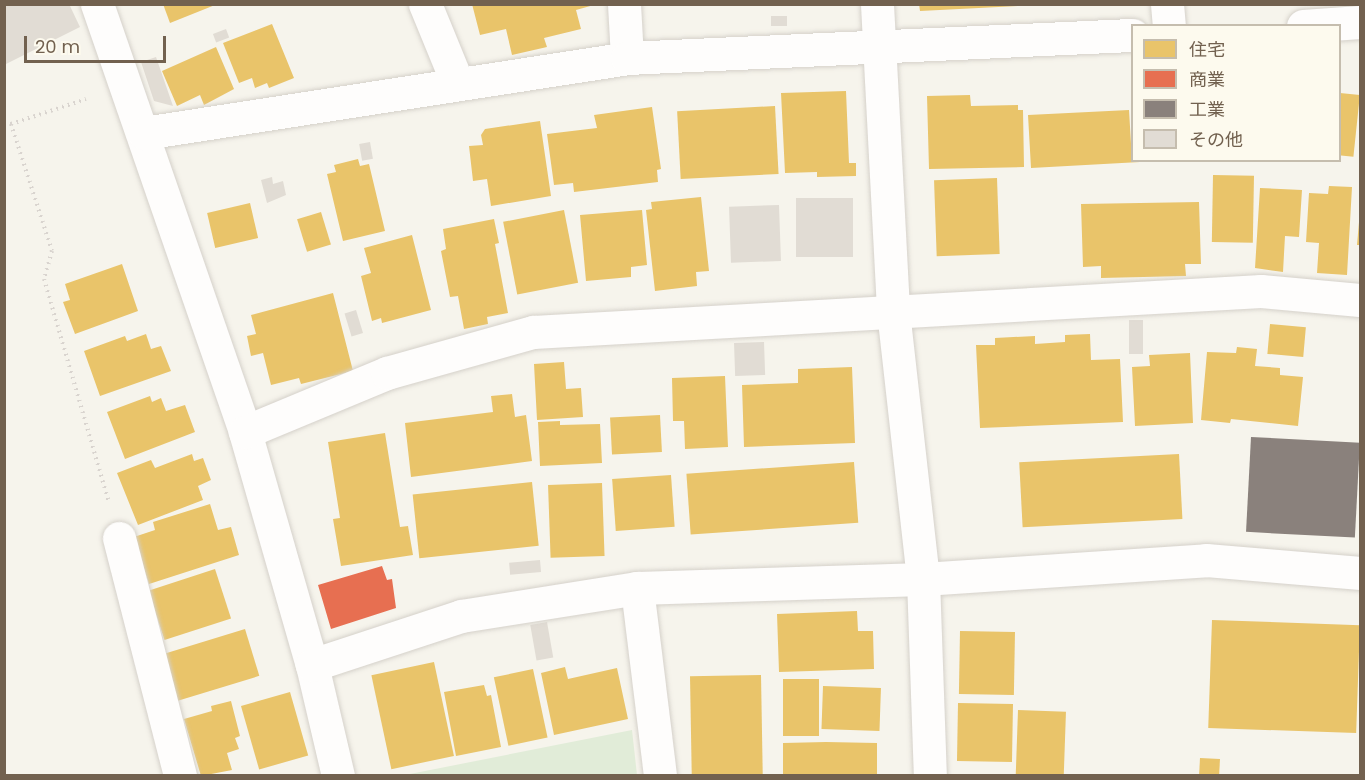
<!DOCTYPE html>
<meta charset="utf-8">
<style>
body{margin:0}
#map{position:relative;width:1365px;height:780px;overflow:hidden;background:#f6f4ec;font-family:Poppins,"Noto Sans JP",sans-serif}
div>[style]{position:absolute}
.green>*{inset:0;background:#e1ecd8}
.homes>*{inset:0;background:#e9c46a;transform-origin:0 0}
.shops>*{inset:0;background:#e76f51}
.industry>*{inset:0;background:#8a817c;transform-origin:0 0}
.building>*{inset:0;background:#e1dcd4;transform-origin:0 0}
.path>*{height:4px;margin-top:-2px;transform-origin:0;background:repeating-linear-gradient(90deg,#d9d4cf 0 1.5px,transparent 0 6px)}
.roads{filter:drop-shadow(0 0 2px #d5d1ca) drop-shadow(0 0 2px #d5d1ca)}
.minor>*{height:33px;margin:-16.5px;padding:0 16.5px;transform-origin:16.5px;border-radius:16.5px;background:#fefdfc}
span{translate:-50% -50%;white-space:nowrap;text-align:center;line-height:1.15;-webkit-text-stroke:6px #fdfaee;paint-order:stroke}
.frame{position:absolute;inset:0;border:6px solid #72614f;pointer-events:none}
.legend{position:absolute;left:1131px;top:24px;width:210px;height:138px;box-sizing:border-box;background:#fdfaee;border:2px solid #c5bdae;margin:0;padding:8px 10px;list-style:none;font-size:18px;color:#72614f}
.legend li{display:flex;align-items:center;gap:12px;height:30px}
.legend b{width:30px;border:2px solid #c5bdae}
.scale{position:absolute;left:24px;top:36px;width:142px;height:27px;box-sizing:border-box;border:3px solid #72614f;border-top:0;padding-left:8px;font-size:18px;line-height:21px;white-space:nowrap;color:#72614f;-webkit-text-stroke:4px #fdfaee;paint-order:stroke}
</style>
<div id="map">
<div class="green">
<div style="clip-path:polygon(632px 730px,637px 775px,405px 775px)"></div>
</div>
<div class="homes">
<div style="clip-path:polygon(163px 4px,215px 4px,215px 5px,170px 23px)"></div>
<div style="clip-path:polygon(472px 4px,594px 4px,594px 5px,576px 10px,581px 29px,544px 38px,547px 47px,512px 55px,506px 29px,480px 35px)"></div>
<div style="clip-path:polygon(919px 4px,1018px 4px,1018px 6px,920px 11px)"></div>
<div style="clip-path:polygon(272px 24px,294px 78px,269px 88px,267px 83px,255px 88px,252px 78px,239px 83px,223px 43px)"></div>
<div style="clip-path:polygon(216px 47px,234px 89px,204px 105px,200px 95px,177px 106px,162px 71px)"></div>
<div style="clip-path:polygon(846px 91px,849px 163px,856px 163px,856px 176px,817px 177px,817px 172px,785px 173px,781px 93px)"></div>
<div style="left:1340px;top:93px;width:20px;height:62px;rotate:6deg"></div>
<div style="clip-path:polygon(970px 95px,971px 106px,1018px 105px,1018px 110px,1023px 110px,1024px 167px,929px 169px,927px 96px)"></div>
<div style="left:775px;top:106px;width:68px;height:98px;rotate:87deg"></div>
<div style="clip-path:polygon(652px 107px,661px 169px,657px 170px,658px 182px,574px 192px,573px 183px,554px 185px,547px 134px,597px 128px,594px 115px)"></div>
<div style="clip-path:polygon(1129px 110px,1132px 160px,1140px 162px,1031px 168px,1028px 115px)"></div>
<div style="clip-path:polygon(540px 121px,551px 196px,491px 206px,487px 179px,473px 181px,469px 146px,483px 145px,481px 135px,485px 129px)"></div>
<div style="clip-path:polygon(358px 159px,360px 166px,369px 164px,385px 231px,343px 241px,327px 174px,336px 172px,334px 165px)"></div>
<div style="left:1213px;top:175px;width:41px;height:67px;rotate:1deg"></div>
<div style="left:997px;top:178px;width:76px;height:63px;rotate:88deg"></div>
<div style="clip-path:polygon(1329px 186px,1352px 187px,1347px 275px,1317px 273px,1319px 243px,1306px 242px,1309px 193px,1328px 194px)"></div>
<div style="clip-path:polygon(1260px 188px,1302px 190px,1299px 237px,1285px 236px,1283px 272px,1255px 268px)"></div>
<div style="clip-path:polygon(701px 197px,709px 271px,696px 272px,697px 286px,655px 291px,646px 210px,652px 209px,651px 202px)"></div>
<div style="clip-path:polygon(1199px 202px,1201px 264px,1185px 264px,1186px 276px,1101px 278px,1101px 266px,1083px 267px,1081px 204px)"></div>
<div style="left:250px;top:203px;width:36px;height:44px;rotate:77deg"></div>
<div style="left:564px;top:210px;width:74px;height:62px;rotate:79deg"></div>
<div style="clip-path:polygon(642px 210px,647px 265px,631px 267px,631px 277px,586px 281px,580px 215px)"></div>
<div style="left:321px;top:212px;width:34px;height:25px;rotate:73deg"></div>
<div style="clip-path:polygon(494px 219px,499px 243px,495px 244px,508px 313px,487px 317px,488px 324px,464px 329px,458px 296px,450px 297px,441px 251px,446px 249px,443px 229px)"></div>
<div style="clip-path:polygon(1359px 222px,1360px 223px,1360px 245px,1357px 245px)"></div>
<div style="clip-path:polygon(412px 235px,431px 310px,382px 323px,381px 318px,372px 321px,361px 276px,371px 273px,364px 248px)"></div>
<div style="clip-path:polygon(122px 264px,138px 311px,75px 334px,63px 302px,70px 300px,65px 284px)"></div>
<div style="clip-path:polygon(333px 293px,353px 371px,301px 384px,299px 378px,271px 385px,263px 353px,251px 356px,247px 336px,256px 334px,251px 315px)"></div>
<div style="left:1270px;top:324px;width:36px;height:30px;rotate:5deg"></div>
<div style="clip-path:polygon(146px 334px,151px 349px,161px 346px,171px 371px,100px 396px,84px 351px,125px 336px,127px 341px)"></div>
<div style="clip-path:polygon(1090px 334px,1091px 360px,1120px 359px,1123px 422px,980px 428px,976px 345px,995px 345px,995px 338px,1035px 336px,1035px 344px,1065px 342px,1065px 335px)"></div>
<div style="clip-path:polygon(1237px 347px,1257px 349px,1255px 366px,1280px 368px,1280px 375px,1303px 377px,1298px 426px,1231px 419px,1230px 423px,1201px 420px,1207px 352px,1236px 353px)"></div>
<div style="clip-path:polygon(1190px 353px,1193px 423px,1135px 426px,1132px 367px,1150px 366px,1149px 355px)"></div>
<div style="clip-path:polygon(564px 362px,566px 389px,581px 388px,583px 417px,537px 420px,534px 364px)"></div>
<div style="clip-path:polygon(852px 367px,855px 443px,744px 447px,742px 385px,798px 383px,798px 369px)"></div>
<div style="clip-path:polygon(725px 376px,728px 447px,685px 449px,684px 421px,673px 421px,672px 378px)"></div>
<div style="clip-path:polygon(512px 394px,515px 417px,526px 415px,532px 461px,411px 477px,405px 423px,493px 412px,491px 396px)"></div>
<div style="clip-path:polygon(150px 396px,152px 402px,161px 398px,166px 411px,185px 405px,195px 432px,125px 459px,107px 412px)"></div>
<div style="left:660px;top:415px;width:37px;height:50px;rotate:87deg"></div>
<div style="clip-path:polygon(560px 421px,560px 425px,600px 424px,602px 463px,540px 466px,538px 422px)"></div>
<div style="clip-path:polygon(385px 433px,400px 527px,408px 526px,413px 555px,341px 566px,333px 519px,340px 518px,328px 442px)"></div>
<div style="clip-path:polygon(192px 454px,194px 461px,203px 458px,211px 480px,198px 486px,203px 500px,138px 525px,117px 473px,151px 460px,155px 468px)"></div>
<div style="left:1179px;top:454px;width:65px;height:160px;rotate:87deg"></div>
<div style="left:854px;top:462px;width:61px;height:168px;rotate:86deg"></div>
<div style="left:671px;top:475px;width:52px;height:59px;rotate:86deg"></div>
<div style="left:532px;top:482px;width:64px;height:120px;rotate:84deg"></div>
<div style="left:602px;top:483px;width:73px;height:54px;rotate:88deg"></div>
<div style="clip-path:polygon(210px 504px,218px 530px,231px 527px,239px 555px,149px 584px,134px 537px,155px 530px,153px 522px)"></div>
<div style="left:215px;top:569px;width:52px;height:70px;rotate:72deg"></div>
<div style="clip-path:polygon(857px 611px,858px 631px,873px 631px,874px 669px,779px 672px,777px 614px)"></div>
<div style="left:1212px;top:620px;width:148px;height:108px;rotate:2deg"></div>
<div style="left:245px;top:629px;width:49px;height:86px;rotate:73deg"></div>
<div style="left:960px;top:631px;width:55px;height:63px;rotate:1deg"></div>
<div style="left:434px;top:662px;width:96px;height:64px;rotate:78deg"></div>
<div style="clip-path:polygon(565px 667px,568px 679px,617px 668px,628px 719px,554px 735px,541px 673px)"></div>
<div style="left:533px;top:669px;width:70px;height:40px;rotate:78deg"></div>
<div style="left:761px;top:675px;width:101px;height:71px;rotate:89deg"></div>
<div style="left:819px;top:679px;width:57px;height:36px;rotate:90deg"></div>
<div style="clip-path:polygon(484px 685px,487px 696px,491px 695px,501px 747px,456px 756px,444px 692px)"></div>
<div style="left:823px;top:686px;width:58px;height:43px;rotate:2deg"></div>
<div style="left:290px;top:692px;width:66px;height:51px;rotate:74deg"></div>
<div style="clip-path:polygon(231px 701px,240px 736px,235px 738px,239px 749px,227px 753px,232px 770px,201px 776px,184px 719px,212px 711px,211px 706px)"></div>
<div style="left:958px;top:703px;width:55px;height:58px;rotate:1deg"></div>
<div style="left:1018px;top:710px;width:48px;height:66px;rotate:2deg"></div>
<div style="clip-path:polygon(826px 742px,877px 743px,877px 776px,783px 776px,783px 743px)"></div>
<div style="left:1200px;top:758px;width:20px;height:18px;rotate:3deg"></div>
</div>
<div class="shops">
<div style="clip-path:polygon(382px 566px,387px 580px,392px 579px,396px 608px,331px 629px,318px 585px)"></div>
</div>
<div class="industry">
<div style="left:1251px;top:437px;width:109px;height:95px;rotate:3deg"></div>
</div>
<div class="building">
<div style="clip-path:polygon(4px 4px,69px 4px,80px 27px,4px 65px)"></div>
<div style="left:771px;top:16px;width:16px;height:10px"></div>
<div style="left:226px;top:29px;width:9px;height:14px;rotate:69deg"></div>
<div style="clip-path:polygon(156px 57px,173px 106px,154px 101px,141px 62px)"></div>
<div style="left:370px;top:142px;width:17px;height:11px;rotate:80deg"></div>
<div style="clip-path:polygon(272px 177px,273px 184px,283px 181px,286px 195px,267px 203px,261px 180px)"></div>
<div style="left:853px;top:198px;width:59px;height:57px;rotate:90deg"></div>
<div style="left:779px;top:205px;width:56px;height:50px;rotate:88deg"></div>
<div style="left:356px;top:310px;width:24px;height:12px;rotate:73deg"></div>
<div style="left:1129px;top:320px;width:14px;height:34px"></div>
<div style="left:764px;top:342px;width:33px;height:30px;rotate:88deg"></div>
<div style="left:540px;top:560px;width:12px;height:31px;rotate:85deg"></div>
<div style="left:547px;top:622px;width:36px;height:17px;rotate:80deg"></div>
</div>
<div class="path">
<div style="left:4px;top:124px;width:7px"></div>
<div style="left:11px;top:124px;width:133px;rotate:72.1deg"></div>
<div style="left:52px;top:251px;width:29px;rotate:106deg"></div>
<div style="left:44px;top:279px;width:230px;rotate:73.8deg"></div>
<div style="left:11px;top:124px;width:79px;rotate:-18.4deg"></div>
</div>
<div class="roads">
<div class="minor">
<div style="left:97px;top:4px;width:453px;rotate:70.9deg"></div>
<div style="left:245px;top:432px;width:242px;rotate:74deg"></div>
<div style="left:312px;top:665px;width:114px;rotate:76.8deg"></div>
<div style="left:425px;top:4px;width:84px;rotate:67.7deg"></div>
<div style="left:624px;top:4px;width:54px;rotate:86.8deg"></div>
<div style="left:877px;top:4px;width:307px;rotate:87deg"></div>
<div style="left:893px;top:311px;width:270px;rotate:83.6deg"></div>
<div style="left:923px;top:579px;width:197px;rotate:88deg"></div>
<div style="left:1167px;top:4px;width:22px;rotate:85deg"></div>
<div style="left:1303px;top:26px;width:57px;rotate:-4deg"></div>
<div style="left:144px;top:133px;width:489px;rotate:-8.8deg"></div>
<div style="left:627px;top:58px;width:506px;rotate:-2.61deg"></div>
<div style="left:245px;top:432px;width:154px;rotate:-22.6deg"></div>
<div style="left:387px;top:373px;width:152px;rotate:-15.7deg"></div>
<div style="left:533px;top:332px;width:729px;rotate:-3.22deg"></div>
<div style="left:1261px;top:291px;width:99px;rotate:5.2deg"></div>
<div style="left:119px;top:538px;width:246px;rotate:75.6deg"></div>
<div style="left:637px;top:588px;width:189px;rotate:83deg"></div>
<div style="left:312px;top:665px;width:157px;rotate:-18.2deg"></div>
<div style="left:461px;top:616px;width:178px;rotate:-9deg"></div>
<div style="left:637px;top:588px;width:286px;rotate:-1.8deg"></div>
<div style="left:923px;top:579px;width:284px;rotate:-3.8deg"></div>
<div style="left:1206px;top:560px;width:155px;rotate:4.8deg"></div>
</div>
</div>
<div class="frame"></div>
<ul class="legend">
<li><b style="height:16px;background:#e9c46a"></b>住宅</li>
<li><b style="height:16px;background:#e76f51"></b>商業</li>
<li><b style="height:16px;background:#8a817c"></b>工業</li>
<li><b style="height:16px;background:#e1dcd4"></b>その他</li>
</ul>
<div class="scale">20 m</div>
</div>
